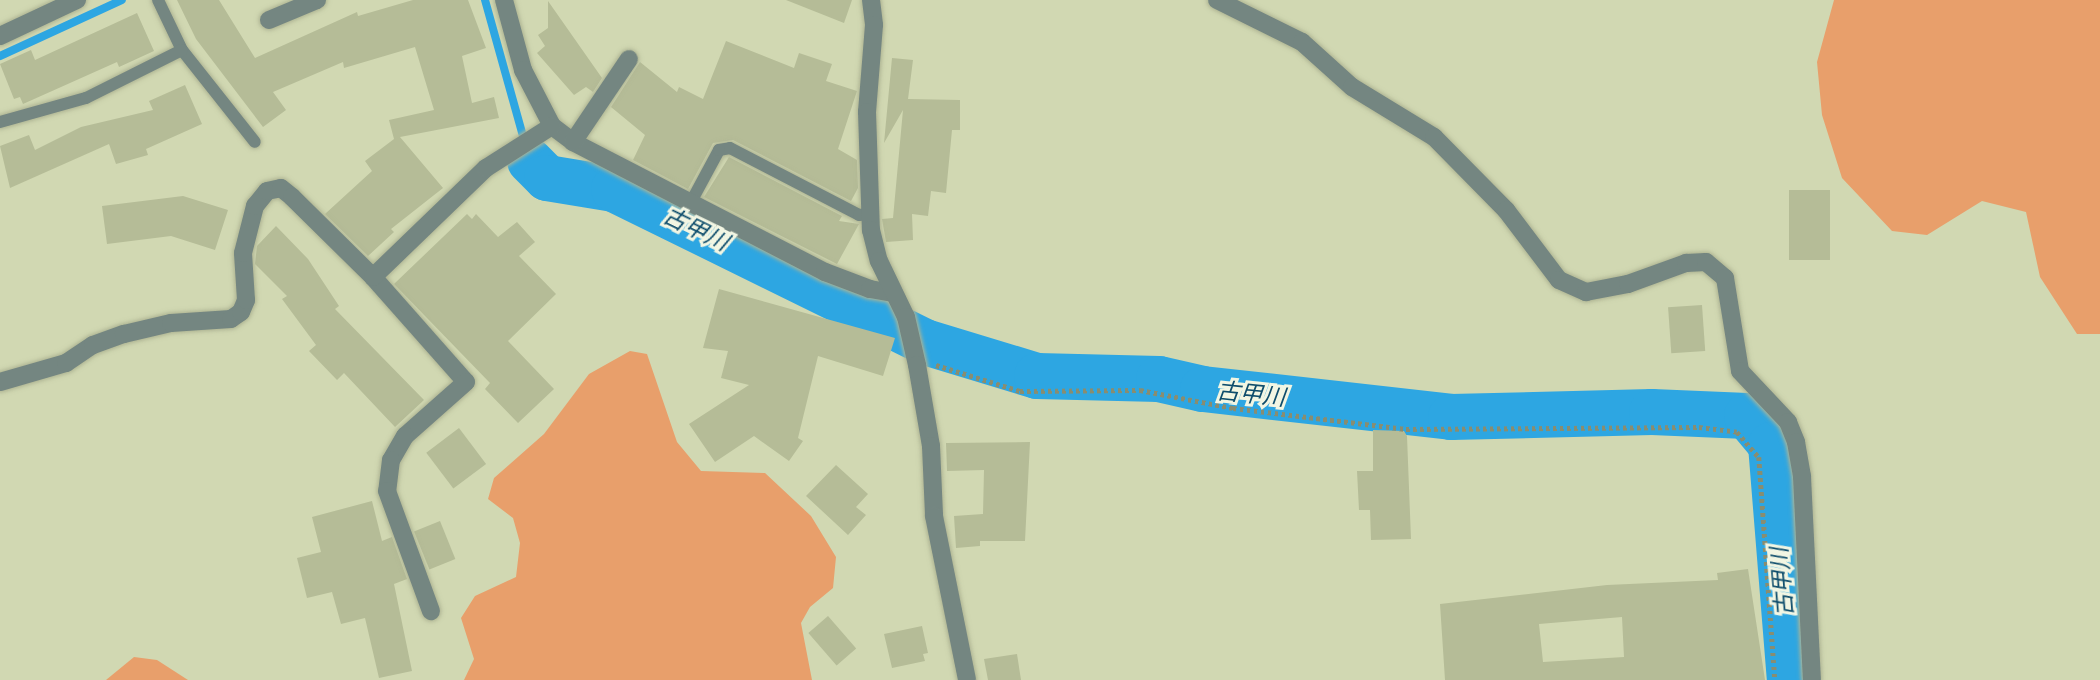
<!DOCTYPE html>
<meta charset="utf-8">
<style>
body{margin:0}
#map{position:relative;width:2100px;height:680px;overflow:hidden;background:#d1d8b2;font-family:"PT Sans","Noto Sans JP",sans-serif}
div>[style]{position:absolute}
.green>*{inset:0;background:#e89f6b}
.stream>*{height:8px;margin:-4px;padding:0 4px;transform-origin:4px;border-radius:4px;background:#2da6e2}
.river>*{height:46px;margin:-23px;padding:0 23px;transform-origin:23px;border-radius:23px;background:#2da6e2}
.building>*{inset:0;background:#b5bc97;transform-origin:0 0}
.path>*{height:4.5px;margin-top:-2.25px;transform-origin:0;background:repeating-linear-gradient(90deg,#888d71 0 3.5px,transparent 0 7px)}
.roads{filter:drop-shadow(0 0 2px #aeb493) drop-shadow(0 0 2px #aeb493)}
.lane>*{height:12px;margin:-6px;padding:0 6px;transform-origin:6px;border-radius:6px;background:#748681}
.street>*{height:18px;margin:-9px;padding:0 9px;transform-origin:9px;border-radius:9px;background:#748681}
span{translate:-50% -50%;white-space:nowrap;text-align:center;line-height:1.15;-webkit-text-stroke:6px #f2f6e3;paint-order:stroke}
.water-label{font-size:23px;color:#0e4d6c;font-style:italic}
</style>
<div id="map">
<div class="green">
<div style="clip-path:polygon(1834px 0,2100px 0,2100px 334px,2077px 334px,2040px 277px,2026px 212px,1982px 201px,1927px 235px,1892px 231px,1842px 178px,1822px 115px,1817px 62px)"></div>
<div style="clip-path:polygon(630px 351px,647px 354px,677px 442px,701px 471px,765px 473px,811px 516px,836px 557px,833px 588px,810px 607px,801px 623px,812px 680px,464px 680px,474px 659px,461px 618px,475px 596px,516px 577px,520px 543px,513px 518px,488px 499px,494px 478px,544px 434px,589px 374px)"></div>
<div style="clip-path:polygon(134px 657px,157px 660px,188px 680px,106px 680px)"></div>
</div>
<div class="stream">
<div style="left:485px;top:0;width:167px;rotate:74.4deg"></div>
<div style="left:0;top:56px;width:134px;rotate:-24.7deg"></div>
</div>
<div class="river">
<div style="left:530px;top:161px;width:24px;rotate:45deg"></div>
<div style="left:547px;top:178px;width:68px;rotate:9.3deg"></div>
<div style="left:614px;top:189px;width:347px;rotate:26.2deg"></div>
<div style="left:925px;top:342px;width:117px;rotate:16.9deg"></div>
<div style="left:1037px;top:376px;width:122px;rotate:1.4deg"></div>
<div style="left:1159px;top:379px;width:45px;rotate:12.8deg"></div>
<div style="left:1203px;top:389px;width:250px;rotate:6.4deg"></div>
<div style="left:1451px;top:417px;width:201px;rotate:-1.4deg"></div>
<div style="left:1652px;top:412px;width:95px;rotate:2.4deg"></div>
<div style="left:1747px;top:416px;width:38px;rotate:50deg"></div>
<div style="left:1771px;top:445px;width:236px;rotate:85.4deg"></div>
</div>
<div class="building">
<div style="clip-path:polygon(177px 0,219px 0,255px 58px,357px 12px,358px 16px,413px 0,468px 0,486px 48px,462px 56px,472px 103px,494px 97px,499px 118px,400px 137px,443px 188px,391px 229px,394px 232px,368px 256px,325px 214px,372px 171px,365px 161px,394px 139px,389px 120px,434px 110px,415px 47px,344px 68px,343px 62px,273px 92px,286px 110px,263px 127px,196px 39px)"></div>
<div style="clip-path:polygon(786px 0,852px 0,844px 23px)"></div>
<div style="clip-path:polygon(548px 1px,602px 78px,593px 92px,586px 87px,574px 95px,537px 53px,545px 46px,538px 35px,548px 28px)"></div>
<div style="clip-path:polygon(137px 13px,154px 51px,119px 67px,117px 62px,23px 104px,20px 97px,14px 99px,0 64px,31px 50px,35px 60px)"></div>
<div style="clip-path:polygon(726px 41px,794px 68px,799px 53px,832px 64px,826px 81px,857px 91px,838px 149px,857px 160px,858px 188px,851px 201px,733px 140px,713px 143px,688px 189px,633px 160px,645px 135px,611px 107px,640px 62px,677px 92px,679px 87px,703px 99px)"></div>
<div style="clip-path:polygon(892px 58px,913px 60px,908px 99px,960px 100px,960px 130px,952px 130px,946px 193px,931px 191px,928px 216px,912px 214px,913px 240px,886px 242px,882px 219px,893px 218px,903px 110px,884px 143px)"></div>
<div style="clip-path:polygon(185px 85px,202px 124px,146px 149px,148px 155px,116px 164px,109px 144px,10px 188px,0 146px,29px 135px,35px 150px,81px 127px,153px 110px,149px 101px)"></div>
<div style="clip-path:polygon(729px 157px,842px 216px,839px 221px,859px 224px,837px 264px,704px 197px)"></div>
<div style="left:1789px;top:190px;width:41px;height:70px"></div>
<div style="clip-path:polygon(183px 196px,228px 210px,215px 250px,171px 236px,107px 244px,102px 206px)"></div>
<div style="clip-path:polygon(467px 214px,472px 219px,476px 214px,498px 237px,517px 222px,535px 242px,519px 256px,556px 294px,508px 341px,554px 389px,518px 423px,485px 389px,490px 383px,394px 284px)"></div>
<div style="clip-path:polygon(276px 226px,308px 259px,339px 306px,335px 309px,424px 400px,395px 427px,344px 373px,337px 380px,309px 351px,316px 345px,282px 299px,287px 296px,255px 264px,257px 246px)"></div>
<div style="clip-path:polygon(719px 289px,895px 338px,883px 376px,818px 356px,798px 438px,803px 441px,789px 461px,754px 436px,715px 462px,689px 424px,749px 385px,721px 378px,728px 351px,703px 348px)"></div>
<div style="left:1702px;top:305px;width:46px;height:34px;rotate:86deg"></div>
<div style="left:459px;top:428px;width:45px;height:41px;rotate:53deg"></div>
<div style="clip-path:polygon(1373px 430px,1404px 431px,1407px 436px,1411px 539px,1371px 540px,1370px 510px,1359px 510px,1357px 471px,1373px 471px)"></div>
<div style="clip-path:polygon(1030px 442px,1025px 541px,980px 541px,980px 546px,956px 548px,954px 516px,983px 514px,984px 470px,947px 471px,946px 443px)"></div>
<div style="clip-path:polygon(836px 465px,868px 494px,856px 507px,866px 515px,848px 535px,806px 496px)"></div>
<div style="clip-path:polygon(372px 501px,382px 541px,392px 537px,407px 579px,394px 584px,412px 671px,379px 678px,365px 618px,341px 624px,332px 592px,307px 598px,297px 558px,321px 552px,312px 517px)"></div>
<div style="left:440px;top:521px;width:41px;height:28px;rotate:68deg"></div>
<div style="clip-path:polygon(evenodd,1748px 569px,1765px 680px,1445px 680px,1440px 604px,1607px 585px,1718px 580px,1717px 573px,1748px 569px,1622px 617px,1624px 657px,1543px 662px,1539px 624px,1622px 617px)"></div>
<div style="left:828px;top:616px;width:43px;height:26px;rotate:49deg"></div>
<div style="clip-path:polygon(922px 626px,928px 653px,923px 654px,925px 661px,892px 668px,884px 634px)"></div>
<div style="clip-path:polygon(1017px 654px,1021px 680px,988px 680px,984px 659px)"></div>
</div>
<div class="path">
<div style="left:936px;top:365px;width:88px;rotate:17.2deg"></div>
<div style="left:1020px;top:391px;width:120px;rotate:-0.5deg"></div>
<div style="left:1140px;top:390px;width:95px;rotate:11deg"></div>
<div style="left:1233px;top:408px;width:174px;rotate:6.9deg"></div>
<div style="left:1406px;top:429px;width:293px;rotate:-0.4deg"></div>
<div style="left:1699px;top:427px;width:38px;rotate:7deg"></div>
<div style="left:1737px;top:432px;width:33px;rotate:49deg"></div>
<div style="left:1759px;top:457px;width:224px;rotate:85.9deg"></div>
</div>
<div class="roads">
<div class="lane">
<div style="left:158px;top:0;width:55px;rotate:64.4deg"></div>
<div style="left:182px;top:50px;width:117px;rotate:51.6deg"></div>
<div style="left:0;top:122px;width:89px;rotate:-15.6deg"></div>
<div style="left:86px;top:98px;width:107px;rotate:-26.6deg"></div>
<div style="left:691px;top:202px;width:59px;rotate:-61.7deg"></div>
<div style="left:719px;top:150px;width:11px;rotate:-10deg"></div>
<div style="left:730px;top:148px;width:145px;rotate:27.4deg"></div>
<div style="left:859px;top:215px;width:12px;rotate:-5deg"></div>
</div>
<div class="street">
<div style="left:504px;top:0;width:73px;rotate:74.8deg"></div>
<div style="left:523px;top:70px;width:63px;rotate:62.6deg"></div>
<div style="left:552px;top:126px;width:26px;rotate:37deg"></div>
<div style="left:573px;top:142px;width:284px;rotate:27.3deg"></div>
<div style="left:825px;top:272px;width:48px;rotate:20.7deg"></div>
<div style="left:870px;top:289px;width:23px;rotate:10deg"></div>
<div style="left:871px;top:0;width:25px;rotate:83deg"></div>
<div style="left:874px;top:25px;width:87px;rotate:94.6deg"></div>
<div style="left:867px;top:112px;width:118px;rotate:88.1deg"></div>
<div style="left:871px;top:230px;width:32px;rotate:76deg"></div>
<div style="left:879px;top:261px;width:62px;rotate:64.3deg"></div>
<div style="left:906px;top:317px;width:49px;rotate:77.1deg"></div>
<div style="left:917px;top:365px;width:82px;rotate:80.2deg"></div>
<div style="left:931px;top:446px;width:70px;rotate:87.5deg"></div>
<div style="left:934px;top:516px;width:167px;rotate:78.6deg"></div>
<div style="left:1217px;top:0;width:95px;rotate:26.3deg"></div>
<div style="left:1302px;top:42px;width:67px;rotate:42deg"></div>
<div style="left:1352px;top:87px;width:96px;rotate:31.4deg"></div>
<div style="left:1434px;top:137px;width:103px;rotate:45.4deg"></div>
<div style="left:1506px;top:210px;width:88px;rotate:52.9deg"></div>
<div style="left:1559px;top:280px;width:30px;rotate:24deg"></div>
<div style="left:1586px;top:292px;width:43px;rotate:-10.8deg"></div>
<div style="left:1628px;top:284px;width:62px;rotate:-19.9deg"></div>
<div style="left:1686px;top:263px;width:20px;rotate:-3deg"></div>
<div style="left:1706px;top:262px;width:25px;rotate:40deg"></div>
<div style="left:1725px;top:278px;width:94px;rotate:80.8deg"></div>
<div style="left:1740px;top:371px;width:70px;rotate:46.7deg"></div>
<div style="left:1788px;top:422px;width:22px;rotate:68deg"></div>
<div style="left:1796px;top:442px;width:36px;rotate:80deg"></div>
<div style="left:1802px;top:477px;width:203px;rotate:87.2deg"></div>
<div style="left:269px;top:20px;width:52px;rotate:-22.6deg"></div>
<div style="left:0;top:36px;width:85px;rotate:-25.1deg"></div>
<div style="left:573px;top:142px;width:100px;rotate:-56deg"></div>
<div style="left:373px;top:277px;width:140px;rotate:48.5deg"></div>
<div style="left:466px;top:382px;width:81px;rotate:138.5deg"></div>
<div style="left:405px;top:436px;width:28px;rotate:120deg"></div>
<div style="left:391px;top:460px;width:31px;rotate:97deg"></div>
<div style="left:387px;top:491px;width:128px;rotate:69.9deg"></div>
<div style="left:0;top:382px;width:69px;rotate:-16.1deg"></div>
<div style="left:66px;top:363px;width:32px;rotate:-34deg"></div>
<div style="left:93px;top:345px;width:33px;rotate:-20deg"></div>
<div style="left:124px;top:334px;width:48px;rotate:-13.2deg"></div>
<div style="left:171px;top:323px;width:60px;rotate:-3.8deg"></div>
<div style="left:231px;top:319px;width:12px;rotate:-35deg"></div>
<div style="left:241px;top:312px;width:13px;rotate:-67deg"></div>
<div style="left:246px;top:300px;width:47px;rotate:-93.7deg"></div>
<div style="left:243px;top:253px;width:49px;rotate:-75.7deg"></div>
<div style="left:255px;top:206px;width:19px;rotate:-51deg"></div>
<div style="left:267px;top:191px;width:14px;rotate:-12deg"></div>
<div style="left:281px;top:188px;width:14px;rotate:39deg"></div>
<div style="left:292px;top:197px;width:114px;rotate:44.6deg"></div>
<div style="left:373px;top:277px;width:157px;rotate:-44deg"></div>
<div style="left:486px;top:168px;width:78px;rotate:-32.5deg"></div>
</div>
</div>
<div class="water-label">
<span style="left:696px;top:229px;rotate:26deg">古甲川</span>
<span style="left:1251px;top:394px;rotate:6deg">古甲川</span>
<span style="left:1782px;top:582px;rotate:-95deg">古甲川</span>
</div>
</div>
